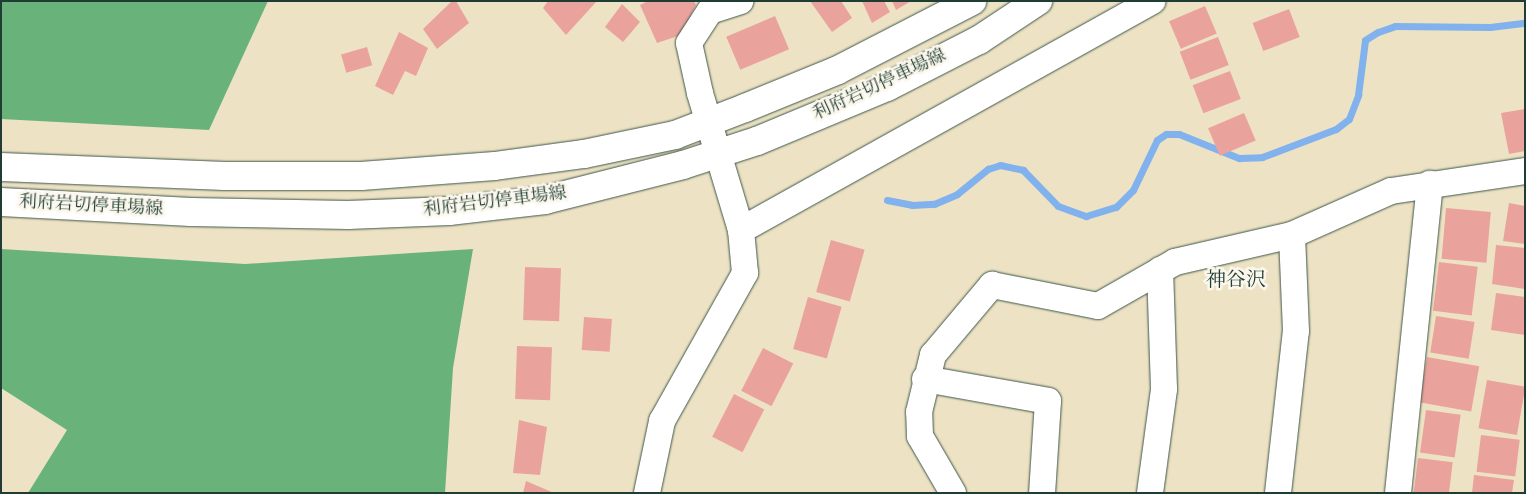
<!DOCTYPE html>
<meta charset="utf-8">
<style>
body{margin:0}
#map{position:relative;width:1526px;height:494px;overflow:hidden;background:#ede3c4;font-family:"Sorts Mill Goudy","Noto Serif JP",serif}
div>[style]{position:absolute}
.forest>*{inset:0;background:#69b27a}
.stream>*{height:7px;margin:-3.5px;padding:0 3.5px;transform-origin:3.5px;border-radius:3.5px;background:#81b2ed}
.building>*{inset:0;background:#eaa29d;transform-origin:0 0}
.roads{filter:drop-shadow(0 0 1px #3e564a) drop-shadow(0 0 1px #3e564a)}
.minor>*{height:26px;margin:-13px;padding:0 13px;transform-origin:13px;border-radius:13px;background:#fff}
.secondary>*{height:28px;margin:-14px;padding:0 14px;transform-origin:14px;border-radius:14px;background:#fff}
span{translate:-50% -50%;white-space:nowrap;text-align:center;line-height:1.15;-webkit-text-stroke:5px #fbf7ec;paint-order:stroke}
.street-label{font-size:18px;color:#1f3d34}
.quarter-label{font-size:20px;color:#1f3d34}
.frame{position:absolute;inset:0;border:2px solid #1f3d34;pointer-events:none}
</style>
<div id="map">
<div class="forest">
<div style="clip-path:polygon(1px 1px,268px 1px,209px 130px,1px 119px)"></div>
<div style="clip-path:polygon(1px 249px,245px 264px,473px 249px,453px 368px,445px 493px,28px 493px,67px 430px,1px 388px)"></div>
</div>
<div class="stream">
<div style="left:887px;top:200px;width:25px;rotate:11deg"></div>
<div style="left:912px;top:205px;width:22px;rotate:-3deg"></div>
<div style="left:934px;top:204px;width:25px;rotate:-23deg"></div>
<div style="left:957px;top:194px;width:40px;rotate:-39deg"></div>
<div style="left:988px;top:169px;width:13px;rotate:-18deg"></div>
<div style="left:1000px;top:165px;width:24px;rotate:12deg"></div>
<div style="left:1023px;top:170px;width:50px;rotate:45.8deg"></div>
<div style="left:1058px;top:206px;width:30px;rotate:20deg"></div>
<div style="left:1086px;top:216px;width:31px;rotate:-17deg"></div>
<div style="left:1116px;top:207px;width:24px;rotate:-45deg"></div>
<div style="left:1133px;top:190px;width:55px;rotate:-64.4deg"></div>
<div style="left:1157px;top:140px;width:11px;rotate:-34deg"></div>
<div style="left:1166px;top:134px;width:13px"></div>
<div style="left:1179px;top:134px;width:65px;rotate:21.8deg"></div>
<div style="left:1239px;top:158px;width:23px;rotate:-2deg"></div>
<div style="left:1262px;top:157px;width:79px;rotate:-20.7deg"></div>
<div style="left:1336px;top:129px;width:16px;rotate:-38deg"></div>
<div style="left:1349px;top:119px;width:26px;rotate:-69deg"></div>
<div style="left:1358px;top:95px;width:55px;rotate:-82.7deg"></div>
<div style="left:1365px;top:40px;width:15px;rotate:-32deg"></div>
<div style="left:1378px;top:32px;width:18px;rotate:-19deg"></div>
<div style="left:1395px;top:26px;width:95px;rotate:0.6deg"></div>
<div style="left:1490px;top:27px;width:35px;rotate:-7deg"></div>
</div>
<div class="building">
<div style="clip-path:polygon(452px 1px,456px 1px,469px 23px,437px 49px,423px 29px)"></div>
<div style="clip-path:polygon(548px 1px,597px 1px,566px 35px,543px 8px)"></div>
<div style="clip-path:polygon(648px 1px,694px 1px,696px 5px,681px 35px,657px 43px,640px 5px)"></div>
<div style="clip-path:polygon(810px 1px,841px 1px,852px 18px,832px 32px)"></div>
<div style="clip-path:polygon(862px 1px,884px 1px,890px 12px,872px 23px)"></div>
<div style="clip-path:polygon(892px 1px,911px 1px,896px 10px)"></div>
<div style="clip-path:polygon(622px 4px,640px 22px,623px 42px,605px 27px)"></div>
<div style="left:1205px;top:6px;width:30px;height:39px;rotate:67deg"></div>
<div style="left:1289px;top:9px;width:30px;height:39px;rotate:69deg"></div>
<div style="left:775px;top:16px;width:36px;height:53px;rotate:67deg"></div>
<div style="clip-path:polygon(399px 32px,428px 48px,416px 76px,405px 71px,393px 95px,375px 86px)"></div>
<div style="left:1218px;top:37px;width:30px;height:41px;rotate:69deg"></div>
<div style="left:367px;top:47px;width:19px;height:27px;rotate:74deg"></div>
<div style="left:1230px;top:71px;width:30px;height:40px;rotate:69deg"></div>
<div style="clip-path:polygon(1525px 109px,1525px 151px,1509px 154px,1501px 113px)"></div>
<div style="left:1244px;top:113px;width:30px;height:39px;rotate:67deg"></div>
<div style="clip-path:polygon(1509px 203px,1525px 206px,1525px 244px,1503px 241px)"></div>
<div style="left:1446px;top:208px;width:45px;height:51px;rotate:5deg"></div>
<div style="left:831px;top:240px;width:35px;height:54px;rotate:16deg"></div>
<div style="clip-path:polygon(1496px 245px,1525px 248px,1525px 289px,1492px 284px)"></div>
<div style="left:1439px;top:262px;width:39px;height:49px;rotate:7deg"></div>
<div style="left:525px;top:267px;width:36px;height:53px;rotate:2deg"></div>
<div style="clip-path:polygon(1496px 293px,1525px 297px,1525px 335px,1491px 330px)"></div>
<div style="left:808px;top:297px;width:35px;height:54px;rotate:16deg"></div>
<div style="left:1436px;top:316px;width:39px;height:37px;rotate:9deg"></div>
<div style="left:584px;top:317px;width:28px;height:33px;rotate:4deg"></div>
<div style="left:517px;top:346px;width:35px;height:53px;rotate:2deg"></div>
<div style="left:763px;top:348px;width:34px;height:48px;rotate:27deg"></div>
<div style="left:1427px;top:357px;width:53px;height:46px;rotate:10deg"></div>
<div style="left:1487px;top:380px;width:39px;height:49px;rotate:10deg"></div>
<div style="left:734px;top:394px;width:34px;height:48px;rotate:27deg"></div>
<div style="left:1426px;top:410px;width:35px;height:43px;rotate:8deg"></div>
<div style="clip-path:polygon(519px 420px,547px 427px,540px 475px,513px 473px)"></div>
<div style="left:1481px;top:435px;width:39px;height:37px;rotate:7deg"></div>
<div style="left:1418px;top:458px;width:35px;height:35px;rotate:7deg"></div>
<div style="clip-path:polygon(1474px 475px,1514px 480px,1512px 493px,1472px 493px)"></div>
<div style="clip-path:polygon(526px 481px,554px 493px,523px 493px)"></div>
</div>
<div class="roads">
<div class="minor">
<div style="left:741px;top:230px;width:471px;rotate:-29.1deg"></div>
<div style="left:925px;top:379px;width:125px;rotate:10.1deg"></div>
<div style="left:1048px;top:401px;width:92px;rotate:93.7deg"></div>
<div style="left:647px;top:493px;width:74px;rotate:-78.2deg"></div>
<div style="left:662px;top:421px;width:170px;rotate:-60.7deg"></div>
<div style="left:745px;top:273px;width:43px;rotate:-95.3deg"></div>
<div style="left:741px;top:230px;width:143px;rotate:-106.7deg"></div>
<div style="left:700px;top:93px;width:51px;rotate:-102.4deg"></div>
<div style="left:689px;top:43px;width:38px;rotate:-57deg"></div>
<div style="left:710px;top:11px;width:32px;rotate:-18deg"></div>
<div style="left:953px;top:493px;width:66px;rotate:-120.1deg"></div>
<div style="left:920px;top:436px;width:24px;rotate:-92deg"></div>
<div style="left:919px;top:412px;width:59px;rotate:-76.2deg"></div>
<div style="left:933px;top:355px;width:92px;rotate:-49.9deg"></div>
<div style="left:992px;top:285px;width:108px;rotate:11.2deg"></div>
<div style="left:1098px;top:306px;width:89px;rotate:-29.7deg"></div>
<div style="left:1175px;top:262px;width:120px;rotate:-13deg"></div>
<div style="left:1292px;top:235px;width:108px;rotate:-24deg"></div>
<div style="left:1391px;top:191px;width:135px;rotate:-8.5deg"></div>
<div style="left:1150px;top:493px;width:105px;rotate:-82.3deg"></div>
<div style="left:1164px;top:389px;width:119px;rotate:-91.9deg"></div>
<div style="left:1278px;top:493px;width:163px;rotate:-83.7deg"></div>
<div style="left:1296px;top:331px;width:96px;rotate:-92.4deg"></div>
<div style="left:1398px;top:493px;width:311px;rotate:-84.1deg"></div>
</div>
<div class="secondary">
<div style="left:1px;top:167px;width:224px;rotate:2.3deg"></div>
<div style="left:225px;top:176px;width:136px"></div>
<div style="left:361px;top:176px;width:134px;rotate:-4.3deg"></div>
<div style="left:495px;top:166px;width:90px;rotate:-7.7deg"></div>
<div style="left:584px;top:154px;width:93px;rotate:-11.8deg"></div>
<div style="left:675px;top:135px;width:75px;rotate:-21.1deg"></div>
<div style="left:745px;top:108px;width:100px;rotate:-22.2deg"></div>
<div style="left:838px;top:70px;width:151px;rotate:-27.2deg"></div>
<div style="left:1px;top:202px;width:190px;rotate:3deg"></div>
<div style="left:191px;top:212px;width:157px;rotate:1.1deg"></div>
<div style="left:348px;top:215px;width:101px;rotate:-2.3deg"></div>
<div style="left:449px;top:211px;width:97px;rotate:-6.5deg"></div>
<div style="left:545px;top:200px;width:142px;rotate:-14.2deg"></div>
<div style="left:683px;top:165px;width:78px;rotate:-18deg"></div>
<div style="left:757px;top:141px;width:141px;rotate:-22.6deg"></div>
<div style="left:887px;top:87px;width:103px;rotate:-27.1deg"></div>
<div style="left:979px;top:40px;width:71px;rotate:-33.5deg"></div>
</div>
</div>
<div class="street-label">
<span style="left:880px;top:86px;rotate:-25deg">利府岩切停車場線</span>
<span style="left:495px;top:203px;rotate:-7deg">利府岩切停車場線</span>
<span style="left:91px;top:207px;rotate:3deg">利府岩切停車場線</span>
</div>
<div class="quarter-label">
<span style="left:1236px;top:281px">神谷沢</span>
</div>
<div class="frame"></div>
</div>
